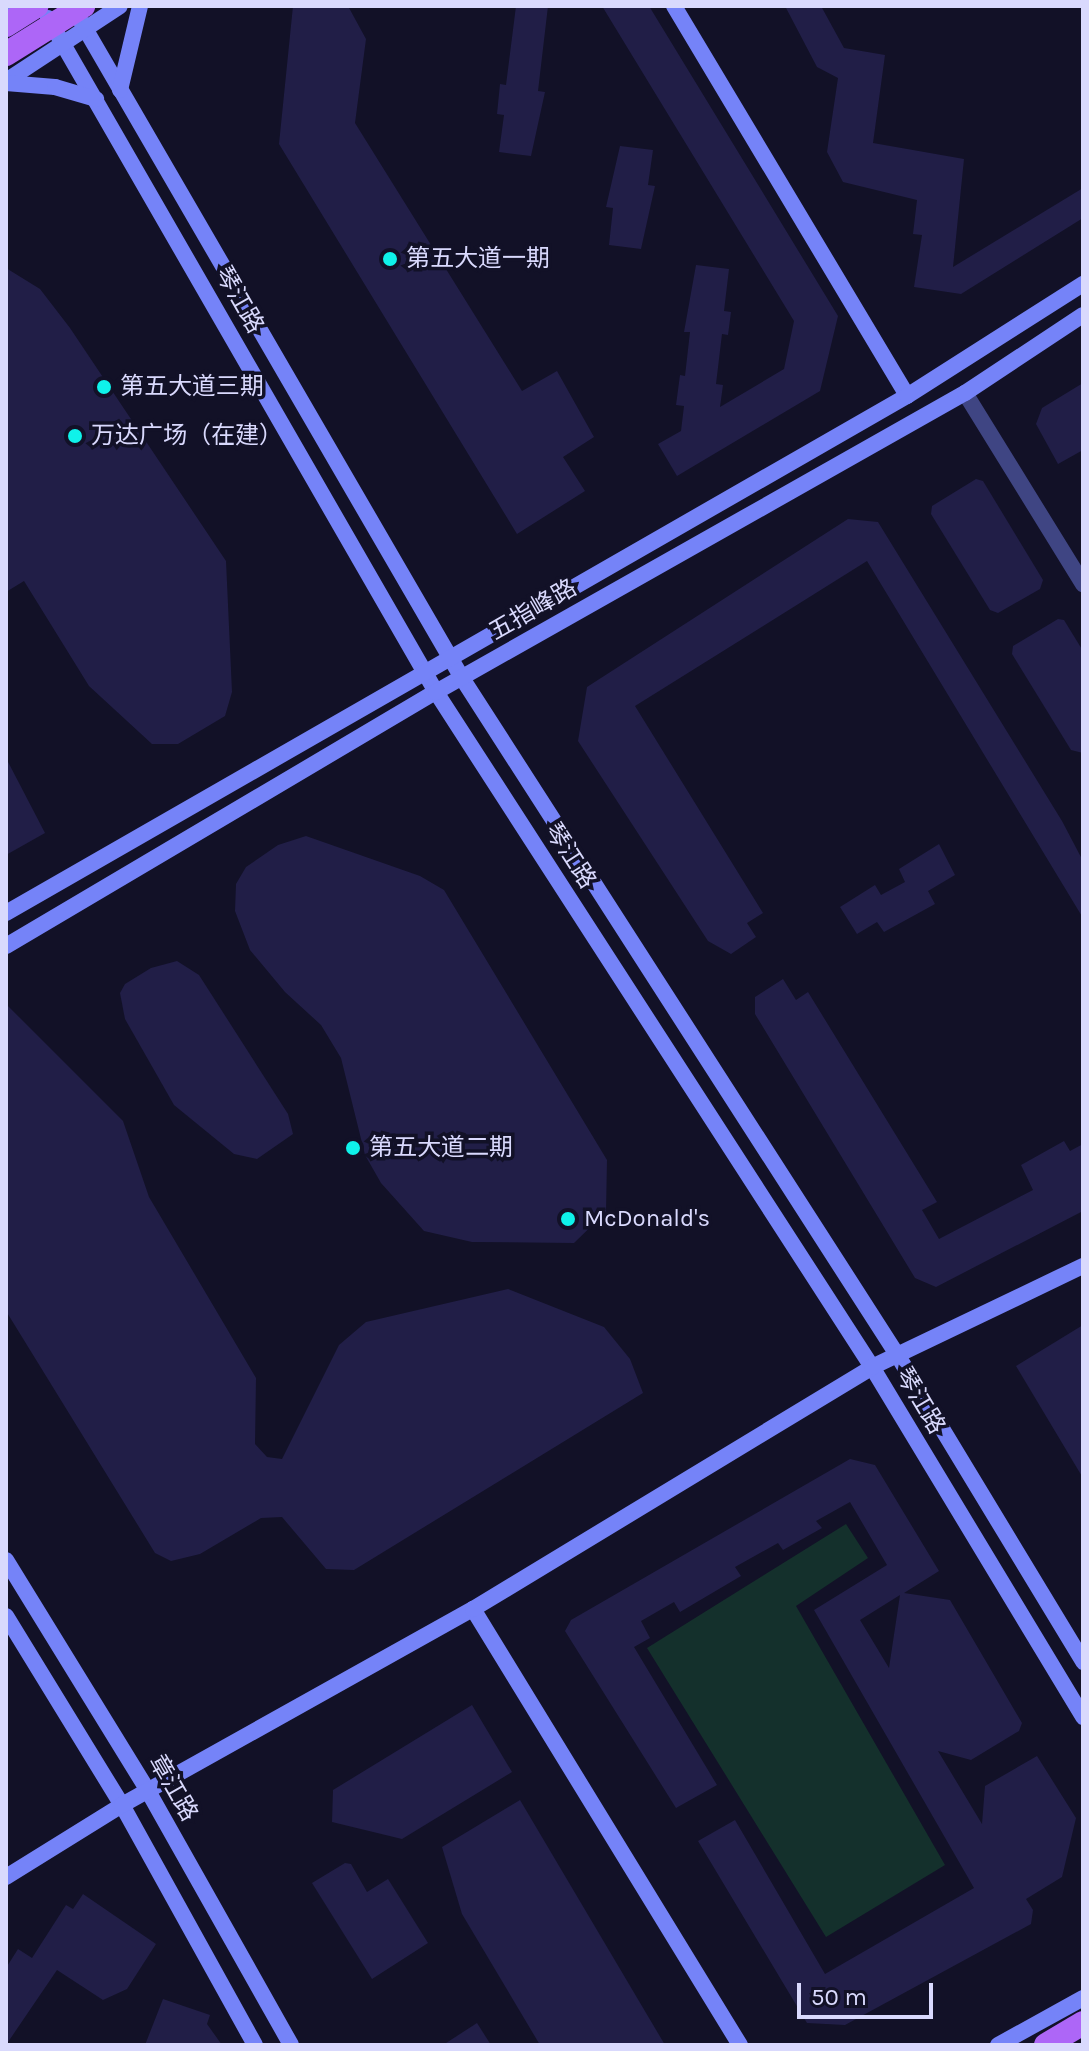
<!DOCTYPE html>
<meta charset="utf-8">
<style>
body{margin:0}
#map{position:relative;width:1089px;height:2051px;overflow:hidden;background:#121127;font-family:Karla,"Noto Sans SC",sans-serif}
div>[style]{position:absolute}
.green>*{inset:0;background:#14302c}
.building>*{inset:0;background:#211e47}
.street>*{height:16px;margin:-8px;padding:0 8px;transform-origin:8px;border-radius:8px;background:#3f4583}
.secondary>*{height:16px;margin:-8px;padding:0 8px;transform-origin:8px;border-radius:8px;background:#7583f8}
.primary>*{height:24px;margin:-12px;padding:0 12px;transform-origin:12px;border-radius:12px;background:#ad66f7}
.dots>*{width:22px;height:22px;translate:-50% -50%;box-sizing:border-box;border:4px solid #121127;border-radius:50%}
span{translate:-50% -50%;white-space:nowrap;text-align:center;line-height:1.15;-webkit-text-stroke:7px #121127;paint-order:stroke}
.poi-label{font-size:24px;color:#d9d9fd}
.left{translate:0 -50%;text-align:left}
.street-label{font-size:24px;color:#d9d9fd}
.frame{position:absolute;inset:0;border:8px solid #d9d9fd;pointer-events:none}
.scale{position:absolute;left:797px;top:1983px;width:136px;height:36px;box-sizing:border-box;border:4px solid #d9d9fd;border-top:0;padding-left:10px;font-size:24px;line-height:28px;white-space:nowrap;color:#d9d9fd;-webkit-text-stroke:6px #121127;paint-order:stroke}
</style>
<div id="map">
<div class="green">
<div style="clip-path:polygon(846px 1524px,868px 1558px,796px 1606px,945px 1865px,826px 1937px,647px 1648px)"></div>
</div>
<div class="building">
<div style="clip-path:polygon(293px 6px,348px 6px,366px 39px,355px 123px,522px 391px,557px 371px,594px 437px,563px 457px,585px 491px,517px 534px,279px 144px)"></div>
<div style="clip-path:polygon(516px 6px,548px 6px,538px 91px,545px 92px,531px 156px,499px 152px,504px 115px,497px 114px,500px 84px,506px 85px)"></div>
<div style="clip-path:polygon(602px 6px,649px 6px,838px 316px,820px 391px,677px 476px,658px 444px,681px 431px,684px 406px,676px 405px,680px 375px,685px 376px,690px 332px,684px 332px,696px 265px,729px 269px,724px 311px,731px 312px,728px 335px,722px 334px,716px 384px,723px 385px,720px 407px,784px 369px,794px 321px)"></div>
<div style="clip-path:polygon(785px 6px,821px 6px,844px 48px,885px 55px,873px 143px,964px 159px,953px 267px,1083px 188px,1083px 218px,961px 294px,914px 287px,922px 235px,913px 234px,917px 200px,843px 182px,827px 152px,838px 78px,817px 67px)"></div>
<div style="clip-path:polygon(620px 146px,653px 150px,648px 185px,655px 186px,641px 249px,609px 245px,613px 208px,606px 207px)"></div>
<div style="clip-path:polygon(6px 268px,40px 289px,70px 328px,226px 561px,232px 692px,225px 716px,178px 744px,152px 744px,89px 686px,24px 581px,6px 592px)"></div>
<div style="clip-path:polygon(1083px 383px,1083px 450px,1058px 464px,1036px 424px,1042px 408px)"></div>
<div style="clip-path:polygon(976px 479px,983px 481px,1043px 580px,1040px 589px,998px 613px,990px 610px,931px 514px,932px 506px)"></div>
<div style="clip-path:polygon(848px 519px,878px 522px,1062px 821px,1083px 861px,1083px 918px,867px 561px,635px 706px,763px 913px,747px 923px,756px 937px,731px 954px,708px 941px,578px 741px,587px 687px)"></div>
<div style="clip-path:polygon(1058px 619px,1064px 620px,1083px 651px,1083px 753px,1071px 750px,1012px 654px,1013px 646px)"></div>
<div style="clip-path:polygon(6px 758px,45px 833px,6px 855px)"></div>
<div style="clip-path:polygon(306px 836px,420px 876px,444px 890px,607px 1160px,606px 1212px,574px 1243px,472px 1242px,424px 1231px,381px 1183px,365px 1155px,341px 1058px,321px 1025px,285px 992px,250px 950px,235px 911px,236px 884px,246px 867px,278px 845px)"></div>
<div style="clip-path:polygon(939px 844px,955px 875px,928px 891px,935px 904px,884px 932px,877px 922px,857px 934px,840px 907px,875px 885px,881px 895px,905px 882px,899px 869px)"></div>
<div style="clip-path:polygon(177px 961px,199px 975px,288px 1114px,293px 1134px,257px 1159px,234px 1154px,174px 1105px,125px 1019px,120px 993px,125px 984px,151px 968px)"></div>
<div style="clip-path:polygon(783px 979px,796px 1000px,808px 992px,937px 1202px,922px 1210px,939px 1239px,1033px 1190px,1021px 1165px,1064px 1141px,1070px 1151px,1083px 1144px,1083px 1211px,936px 1287px,915px 1278px,755px 1014px,755px 997px)"></div>
<div style="clip-path:polygon(6px 1004px,123px 1121px,149px 1197px,256px 1378px,255px 1444px,267px 1457px,282px 1459px,339px 1345px,366px 1322px,508px 1289px,604px 1327px,630px 1359px,643px 1393px,354px 1570px,326px 1569px,282px 1517px,261px 1518px,200px 1554px,171px 1561px,155px 1553px,6px 1311px)"></div>
<div style="clip-path:polygon(1083px 1325px,1083px 1478px,1016px 1366px)"></div>
<div style="clip-path:polygon(evenodd,850px 1459px,875px 1465px,939px 1571px,904px 1593px,950px 1600px,1022px 1723px,1019px 1731px,971px 1760px,938px 1751px,982px 1824px,985px 1786px,1037px 1756px,1076px 1818px,1062px 1877px,1026px 1899px,1033px 1910px,1031px 1924px,845px 2025px,807px 2023px,698px 1841px,735px 1820px,825px 1974px,974px 1888px,814px 1610px,887px 1565px,850px 1502px,816px 1521px,822px 1528px,783px 1550px,778px 1543px,735px 1567px,741px 1576px,680px 1612px,674px 1602px,641px 1621px,650px 1638px,634px 1647px,717px 1785px,676px 1808px,565px 1631px,571px 1620px,850px 1459px,900px 1595px,889px 1668px,860px 1620px,900px 1595px)"></div>
<div style="clip-path:polygon(472px 1705px,512px 1772px,402px 1839px,332px 1822px,333px 1790px)"></div>
<div style="clip-path:polygon(520px 1800px,665px 2045px,540px 2045px,462px 1914px,442px 1847px)"></div>
<div style="clip-path:polygon(345px 1863px,351px 1864px,367px 1892px,388px 1879px,428px 1943px,372px 1979px,312px 1883px)"></div>
<div style="clip-path:polygon(83px 1894px,156px 1944px,127px 1989px,103px 2000px,57px 1970px,6px 2045px,6px 1968px,18px 1949px,32px 1958px,66px 1905px,73px 1909px)"></div>
<div style="clip-path:polygon(163px 1999px,210px 2015px,207px 2024px,222px 2045px,145px 2045px)"></div>
<div style="clip-path:polygon(477px 2023px,491px 2045px,443px 2045px)"></div>
</div>
<div class="street">
<div style="left:965px;top:393px;width:225px;rotate:58.3deg"></div>
</div>
<div class="secondary">
<div style="left:72px;top:6px;width:777px;rotate:59.87deg"></div>
<div style="left:462px;top:678px;width:806px;rotate:57.26deg"></div>
<div style="left:898px;top:1356px;width:358px;rotate:58.8deg"></div>
<div style="left:674px;top:6px;width:454px;rotate:59.1deg"></div>
<div style="left:6px;top:10px;width:7px;rotate:-34deg"></div>
<div style="left:48px;top:18px;width:778px;rotate:60.07deg"></div>
<div style="left:436px;top:692px;width:804px;rotate:57.14deg"></div>
<div style="left:872px;top:1367px;width:409px;rotate:58.9deg"></div>
<div style="left:6px;top:81px;width:136px;rotate:-33.3deg"></div>
<div style="left:6px;top:83px;width:49px;rotate:4.7deg"></div>
<div style="left:55px;top:87px;width:43px;rotate:16.3deg"></div>
<div style="left:120px;top:90px;width:86px;rotate:-76.6deg"></div>
<div style="left:6px;top:913px;width:1039px;rotate:-29.85deg"></div>
<div style="left:907px;top:396px;width:209px;rotate:-32.5deg"></div>
<div style="left:6px;top:946px;width:499px;rotate:-30.6deg"></div>
<div style="left:436px;top:692px;width:608px;rotate:-29.48deg"></div>
<div style="left:965px;top:393px;width:141px;rotate:-33.5deg"></div>
<div style="left:6px;top:1560px;width:271px;rotate:58.4deg"></div>
<div style="left:148px;top:1791px;width:291px;rotate:60.6deg"></div>
<div style="left:473px;top:1609px;width:511px;rotate:58.52deg"></div>
<div style="left:6px;top:1616px;width:222px;rotate:58.5deg"></div>
<div style="left:122px;top:1805px;width:274px;rotate:61deg"></div>
<div style="left:6px;top:1877px;width:137px;rotate:-31.8deg"></div>
<div style="left:122px;top:1805px;width:402px;rotate:-29.2deg"></div>
<div style="left:473px;top:1609px;width:467px;rotate:-31.2deg"></div>
<div style="left:872px;top:1367px;width:234px;rotate:-25.6deg"></div>
<div style="left:998px;top:2045px;width:97px;rotate:-28.9deg"></div>
</div>
<div class="primary">
<div style="left:6px;top:25px;width:36px;rotate:-32deg"></div>
<div style="left:6px;top:54px;width:91px;rotate:-31.9deg"></div>
<div style="left:1046px;top:2045px;width:43px;rotate:-30.7deg"></div>
</div>
<div class="dots">
<div style="left:390px;top:259px;background:#0ff2ea"></div>
<div style="left:104px;top:387px;background:#0ff2ea"></div>
<div style="left:75px;top:436px;background:#0ff2ea"></div>
<div style="left:353px;top:1148px;background:#0ff2ea"></div>
<div style="left:568px;top:1219px;background:#0ff2ea"></div>
</div>
<div class="poi-label">
<span class="left" style="left:406px;top:259px">第五大道一期</span>
<span class="left" style="left:120px;top:387px">第五大道三期</span>
<span class="left" style="left:91px;top:436px">万达广场（在建）</span>
<span class="left" style="left:369px;top:1148px">第五大道二期</span>
<span class="left" style="left:584px;top:1219px">McDonald's</span>
</div>
<div class="street-label">
<span style="left:239px;top:300px;rotate:60deg">琴江路</span>
<span style="left:533px;top:610px;rotate:-30deg">五指峰路</span>
<span style="left:570px;top:856px;rotate:57deg">琴江路</span>
<span style="left:920px;top:1401px;rotate:59deg">琴江路</span>
<span style="left:173px;top:1788px;rotate:60deg">章江路</span>
</div>
<div class="frame"></div>
<div class="scale">50 m</div>
</div>
